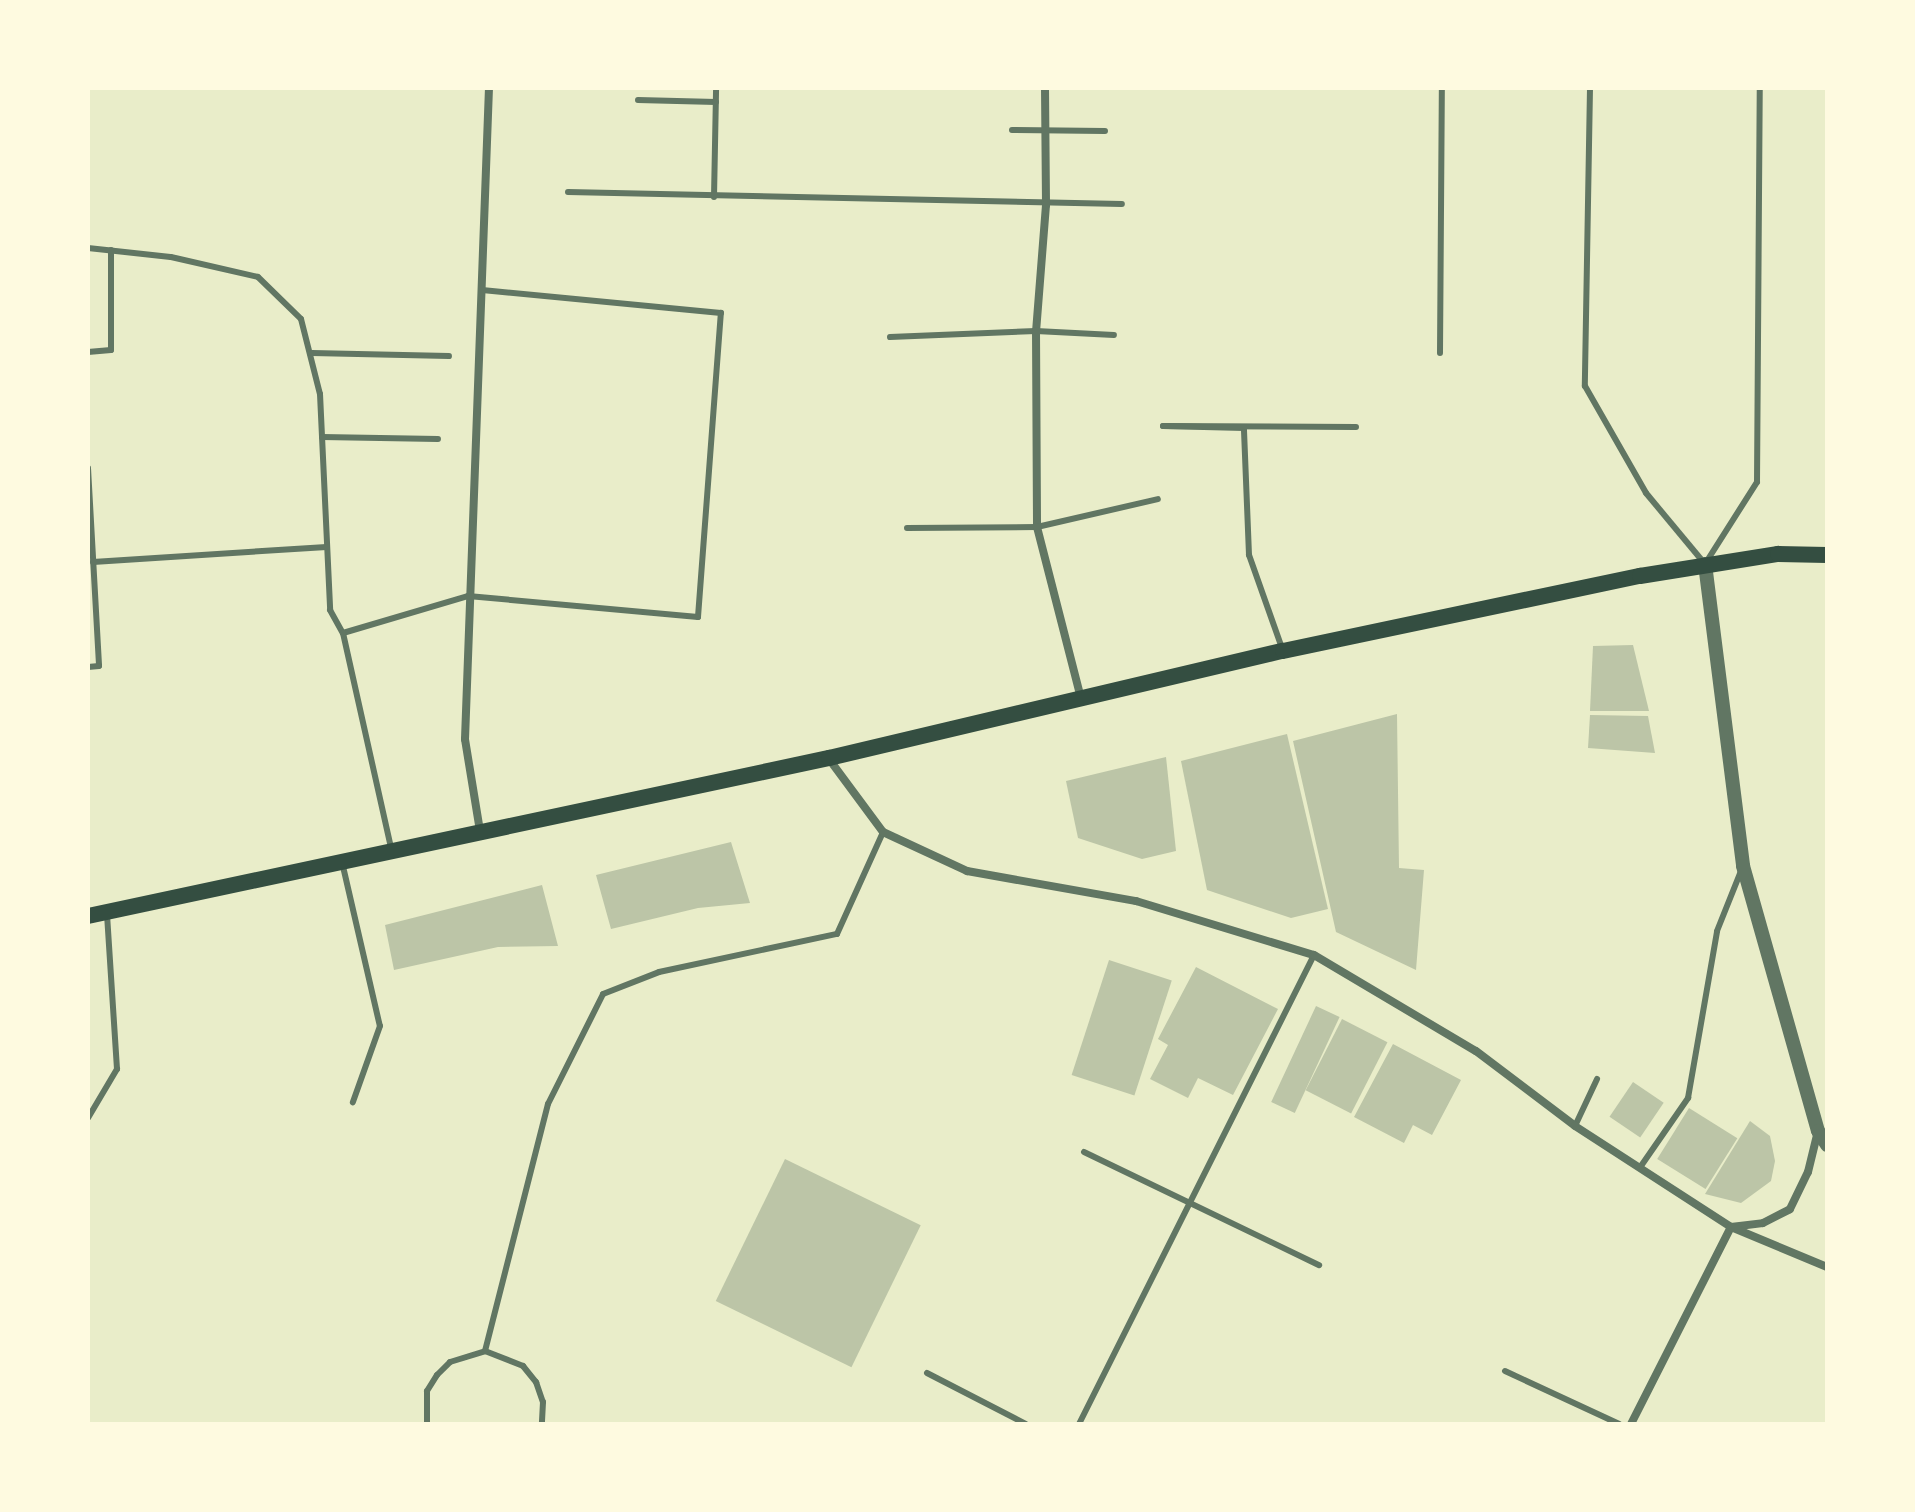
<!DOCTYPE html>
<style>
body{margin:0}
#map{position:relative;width:1915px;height:1512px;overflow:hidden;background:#e9edc9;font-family:"Alegreya Sans",sans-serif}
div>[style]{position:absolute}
.building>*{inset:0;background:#bcc5a7;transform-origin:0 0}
.service>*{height:6px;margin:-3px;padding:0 3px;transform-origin:3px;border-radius:3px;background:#617663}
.minor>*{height:8px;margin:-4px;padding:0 4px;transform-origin:4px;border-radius:4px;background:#617663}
.tertiary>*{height:14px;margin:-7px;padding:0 7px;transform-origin:7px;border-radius:7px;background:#617663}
.secondary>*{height:16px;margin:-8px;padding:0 8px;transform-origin:8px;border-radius:8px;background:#344e41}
span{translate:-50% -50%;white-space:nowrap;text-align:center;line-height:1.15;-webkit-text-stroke:6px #fefae0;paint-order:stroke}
.frame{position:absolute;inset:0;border:90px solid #fefae0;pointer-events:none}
</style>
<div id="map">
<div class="building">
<div style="clip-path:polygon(1633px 645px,1649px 711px,1590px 711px,1593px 646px)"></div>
<div style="clip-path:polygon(1397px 714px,1399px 868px,1424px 870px,1416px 970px,1336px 932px,1293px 741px)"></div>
<div style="clip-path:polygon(1590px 715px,1648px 716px,1655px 753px,1588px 748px)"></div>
<div style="clip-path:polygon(1287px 734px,1328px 909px,1291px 918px,1207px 890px,1181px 761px)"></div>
<div style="clip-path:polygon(1166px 757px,1176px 851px,1142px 859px,1078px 838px,1066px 781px)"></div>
<div style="clip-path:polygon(731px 842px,750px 903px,698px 908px,611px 929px,596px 875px)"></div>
<div style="clip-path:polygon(542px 885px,558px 946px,498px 947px,394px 970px,385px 925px)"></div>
<div style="left:1109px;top:960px;width:66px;height:121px;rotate:18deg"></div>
<div style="clip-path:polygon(1196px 967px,1278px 1009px,1233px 1095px,1198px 1078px,1188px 1098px,1150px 1079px,1168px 1045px,1158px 1039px)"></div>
<div style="left:1316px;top:1006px;width:26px;height:106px;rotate:25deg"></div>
<div style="left:1342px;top:1019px;width:51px;height:80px;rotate:27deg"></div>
<div style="clip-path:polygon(1393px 1044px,1461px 1080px,1432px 1135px,1413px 1125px,1404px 1143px,1354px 1117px)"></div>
<div style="left:1633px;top:1082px;width:37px;height:42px;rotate:34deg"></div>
<div style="left:1689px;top:1108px;width:57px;height:60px;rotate:32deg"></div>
<div style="clip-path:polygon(1750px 1121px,1770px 1136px,1775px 1161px,1771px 1181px,1741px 1203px,1705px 1194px)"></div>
<div style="left:785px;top:1159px;width:151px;height:158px;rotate:26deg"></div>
</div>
<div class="service">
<div style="left:1590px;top:88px;width:298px;rotate:91deg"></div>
<div style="left:1585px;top:386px;width:123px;rotate:60.3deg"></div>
<div style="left:1646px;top:493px;width:92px;rotate:50.3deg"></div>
<div style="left:1705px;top:564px;width:97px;rotate:-57.6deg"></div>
<div style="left:1757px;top:482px;width:394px;rotate:-89.6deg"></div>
<div style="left:638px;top:100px;width:78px;rotate:1.5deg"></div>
<div style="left:1012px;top:130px;width:93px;rotate:0.6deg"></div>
<div style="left:568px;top:192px;width:554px;rotate:1.24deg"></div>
<div style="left:714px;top:197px;width:109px;rotate:-88.9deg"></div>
<div style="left:88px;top:248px;width:83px;rotate:6.2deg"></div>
<div style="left:171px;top:257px;width:89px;rotate:12.9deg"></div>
<div style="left:258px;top:277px;width:60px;rotate:44.3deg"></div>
<div style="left:301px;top:319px;width:77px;rotate:75.8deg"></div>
<div style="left:320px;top:394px;width:216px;rotate:87.3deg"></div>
<div style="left:330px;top:610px;width:26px;rotate:61deg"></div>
<div style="left:343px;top:633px;width:130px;rotate:-16.5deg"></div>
<div style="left:468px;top:596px;width:231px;rotate:5.2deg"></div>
<div style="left:698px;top:617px;width:305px;rotate:-85.7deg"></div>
<div style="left:721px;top:313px;width:240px;rotate:-174.5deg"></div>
<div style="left:890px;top:337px;width:146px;rotate:-2.4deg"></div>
<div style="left:1036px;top:331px;width:78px;rotate:2.9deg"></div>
<div style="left:88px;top:352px;width:23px;rotate:-5deg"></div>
<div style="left:111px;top:350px;width:100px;rotate:-90deg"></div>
<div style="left:312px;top:353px;width:137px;rotate:1.3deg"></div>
<div style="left:1440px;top:353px;width:265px;rotate:-89.6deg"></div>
<div style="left:322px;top:437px;width:116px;rotate:1deg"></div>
<div style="left:88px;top:468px;width:198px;rotate:86.8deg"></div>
<div style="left:99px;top:666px;width:11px;rotate:175deg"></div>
<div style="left:907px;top:528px;width:130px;rotate:-0.4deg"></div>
<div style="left:1037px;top:527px;width:124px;rotate:-13deg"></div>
<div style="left:93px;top:562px;width:234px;rotate:-3.7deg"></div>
<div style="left:343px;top:633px;width:220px;rotate:77.4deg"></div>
<div style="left:1283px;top:651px;width:102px;rotate:-109.5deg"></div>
<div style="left:1249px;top:555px;width:127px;rotate:-92.3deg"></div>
<div style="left:1244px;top:428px;width:81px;rotate:-178.6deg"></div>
<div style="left:1163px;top:426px;width:193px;rotate:0.3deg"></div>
<div style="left:342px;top:862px;width:168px;rotate:77deg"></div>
<div style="left:380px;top:1026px;width:81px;rotate:109.6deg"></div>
<div style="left:88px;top:1118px;width:57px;rotate:-59.4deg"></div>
<div style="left:117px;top:1069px;width:154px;rotate:-93.7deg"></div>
<div style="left:1575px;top:1126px;width:52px;rotate:-64.9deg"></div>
<div style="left:1084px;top:1152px;width:261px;rotate:25.7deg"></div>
<div style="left:1641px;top:1166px;width:83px;rotate:-55.3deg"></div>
<div style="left:1688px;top:1098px;width:169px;rotate:-80.1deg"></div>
<div style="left:1717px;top:931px;width:65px;rotate:-68.2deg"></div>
<div style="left:485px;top:1351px;width:255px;rotate:-75.7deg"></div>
<div style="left:548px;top:1104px;width:123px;rotate:-63.4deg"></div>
<div style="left:603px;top:994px;width:60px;rotate:-21.4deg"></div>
<div style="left:659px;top:972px;width:182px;rotate:-12.1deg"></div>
<div style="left:837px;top:934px;width:112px;rotate:-65.7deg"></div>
<div style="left:1505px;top:1371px;width:126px;rotate:24.9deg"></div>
<div style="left:927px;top:1373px;width:111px;rotate:27.3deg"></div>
<div style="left:427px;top:1424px;width:33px;rotate:-90deg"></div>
<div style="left:427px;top:1391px;width:19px;rotate:-58deg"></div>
<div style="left:437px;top:1375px;width:18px;rotate:-45deg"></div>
<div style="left:450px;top:1362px;width:37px;rotate:-17deg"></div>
<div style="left:485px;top:1351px;width:41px;rotate:21.5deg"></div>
<div style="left:523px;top:1366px;width:21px;rotate:51deg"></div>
<div style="left:536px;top:1382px;width:21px;rotate:71deg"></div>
<div style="left:543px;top:1402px;width:22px;rotate:93deg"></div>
<div style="left:1079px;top:1424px;width:525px;rotate:-63.39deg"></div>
</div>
<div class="minor">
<div style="left:1045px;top:88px;width:117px;rotate:89.5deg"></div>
<div style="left:1046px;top:205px;width:126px;rotate:94.5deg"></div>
<div style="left:1036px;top:331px;width:196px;rotate:89.7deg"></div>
<div style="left:1037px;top:527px;width:177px;rotate:75.6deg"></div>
<div style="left:829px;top:759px;width:91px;rotate:53.5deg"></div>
<div style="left:883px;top:832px;width:93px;rotate:24.9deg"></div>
<div style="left:967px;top:871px;width:172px;rotate:10.1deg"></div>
<div style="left:1136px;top:901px;width:186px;rotate:16.9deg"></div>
<div style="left:1314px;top:955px;width:188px;rotate:30.7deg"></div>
<div style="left:1476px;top:1051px;width:124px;rotate:37.1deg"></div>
<div style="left:1575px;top:1126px;width:186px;rotate:32.9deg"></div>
<div style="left:1731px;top:1227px;width:32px;rotate:-7deg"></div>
<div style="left:1763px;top:1223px;width:30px;rotate:-27deg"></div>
<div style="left:1790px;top:1209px;width:41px;rotate:-64.1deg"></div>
<div style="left:1808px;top:1172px;width:42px;rotate:-76.3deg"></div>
<div style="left:480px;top:831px;width:93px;rotate:-99.3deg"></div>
<div style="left:465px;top:739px;width:651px;rotate:-87.89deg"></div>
<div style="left:1631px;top:1424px;width:221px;rotate:-63.1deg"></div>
<div style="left:1731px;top:1227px;width:104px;rotate:22.6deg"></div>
</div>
<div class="tertiary">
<div style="left:1705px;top:564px;width:304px;rotate:82.8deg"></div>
<div style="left:1743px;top:866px;width:275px;rotate:74.2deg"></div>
<div style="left:1818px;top:1131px;width:17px;rotate:57deg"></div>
</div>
<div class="secondary">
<div style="left:88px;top:916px;width:758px;rotate:-12.04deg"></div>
<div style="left:829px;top:758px;width:466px;rotate:-13.3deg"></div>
<div style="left:1283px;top:651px;width:365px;rotate:-11.9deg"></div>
<div style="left:1640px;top:576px;width:140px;rotate:-9.1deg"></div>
<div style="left:1778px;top:554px;width:49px;rotate:1.2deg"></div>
</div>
<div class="frame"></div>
</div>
